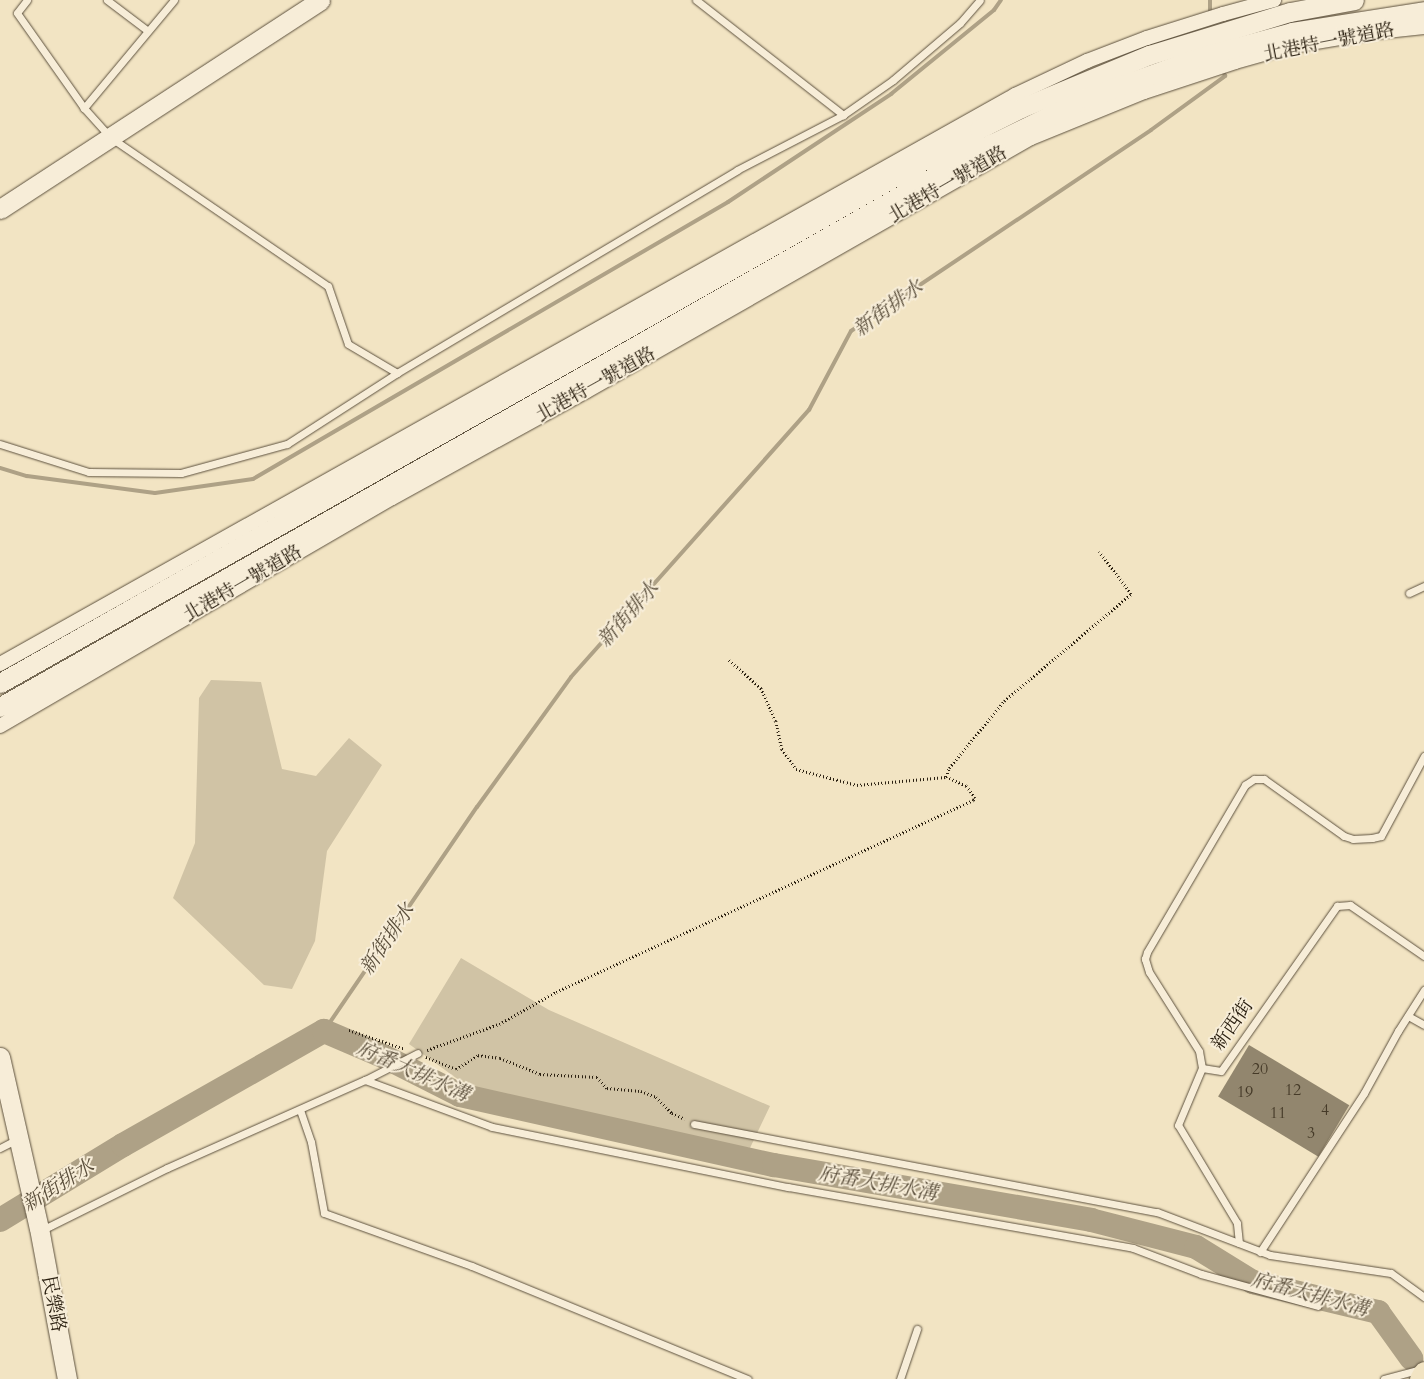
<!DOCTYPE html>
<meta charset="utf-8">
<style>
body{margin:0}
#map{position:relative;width:1424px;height:1379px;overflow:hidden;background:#f2e4c3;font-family:Cardo,"Noto Serif TC",serif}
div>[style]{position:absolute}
.green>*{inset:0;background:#d0c3a5}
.stream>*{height:4px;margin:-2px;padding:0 2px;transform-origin:2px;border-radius:2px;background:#aea186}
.river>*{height:24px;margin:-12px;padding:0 12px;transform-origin:12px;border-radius:12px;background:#aea186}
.building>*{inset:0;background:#92866e;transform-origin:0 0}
.path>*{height:2.5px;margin-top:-1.25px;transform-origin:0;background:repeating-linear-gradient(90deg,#2b2011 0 1px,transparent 0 3.5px)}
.roads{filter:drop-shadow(0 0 1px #5d513e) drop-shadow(0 0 1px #5d513e)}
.lane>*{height:7px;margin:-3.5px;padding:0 3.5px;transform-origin:3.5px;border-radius:3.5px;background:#f7edd8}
.street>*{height:14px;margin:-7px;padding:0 7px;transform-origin:7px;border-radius:7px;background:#f7edd8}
.secondary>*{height:19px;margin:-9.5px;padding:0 9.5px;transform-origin:9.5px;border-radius:9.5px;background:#f7edd8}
.primary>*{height:21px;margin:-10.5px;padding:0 10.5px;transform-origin:10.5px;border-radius:10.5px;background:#f2e4c3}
span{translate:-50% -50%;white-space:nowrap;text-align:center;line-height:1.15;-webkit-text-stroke:4px #f7edd8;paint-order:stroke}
.number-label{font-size:16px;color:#453a28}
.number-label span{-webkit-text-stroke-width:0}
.street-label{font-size:19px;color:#2b2011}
.water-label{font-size:20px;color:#594d3a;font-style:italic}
</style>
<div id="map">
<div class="green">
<div style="clip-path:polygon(211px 680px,261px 682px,282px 769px,316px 776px,349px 738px,382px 765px,327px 851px,315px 941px,292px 989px,264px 985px,173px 898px,195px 843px,199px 698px)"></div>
<div style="clip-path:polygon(461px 958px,549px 1010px,770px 1106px,750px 1148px,670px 1136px,470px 1088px,409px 1044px)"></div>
</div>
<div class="stream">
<div style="left:1210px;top:0;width:14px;rotate:90deg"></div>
<div style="left:0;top:468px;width:28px;rotate:17deg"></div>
<div style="left:27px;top:476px;width:129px;rotate:7.6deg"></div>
<div style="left:155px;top:493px;width:99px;rotate:-8.1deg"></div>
<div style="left:253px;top:479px;width:550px;rotate:-30.25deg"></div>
<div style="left:728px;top:202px;width:196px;rotate:-33.5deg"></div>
<div style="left:891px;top:94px;width:133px;rotate:-39.2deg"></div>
<div style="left:994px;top:10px;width:12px;rotate:-55deg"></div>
<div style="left:324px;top:1031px;width:271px;rotate:-55.7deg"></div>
<div style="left:477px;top:807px;width:160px;rotate:-54.1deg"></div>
<div style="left:571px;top:677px;width:358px;rotate:-48.3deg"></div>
<div style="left:809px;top:410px;width:89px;rotate:-62deg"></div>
<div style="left:851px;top:331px;width:361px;rotate:-33.8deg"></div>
<div style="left:1151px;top:130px;width:92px;rotate:-36.1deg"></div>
<div style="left:1225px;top:76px;width:6px;rotate:-108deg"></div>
</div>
<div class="river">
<div style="left:0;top:1220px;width:144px;rotate:-31.4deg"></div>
<div style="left:123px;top:1145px;width:231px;rotate:-29.6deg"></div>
<div style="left:324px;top:1031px;width:66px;rotate:23.1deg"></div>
<div style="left:385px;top:1057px;width:84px;rotate:26.9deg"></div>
<div style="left:460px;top:1095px;width:322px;rotate:12.6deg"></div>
<div style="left:774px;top:1165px;width:322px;rotate:9.8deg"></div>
<div style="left:1091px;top:1220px;width:108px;rotate:14.4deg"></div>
<div style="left:1196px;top:1247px;width:67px;rotate:31.6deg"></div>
<div style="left:1253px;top:1282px;width:129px;rotate:13.5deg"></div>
<div style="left:1378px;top:1312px;width:57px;rotate:54.3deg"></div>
</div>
<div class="building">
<div style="left:1249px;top:1045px;width:117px;height:60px;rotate:31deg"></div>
</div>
<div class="path">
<div style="left:729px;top:660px;width:43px;rotate:41.2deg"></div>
<div style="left:761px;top:688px;width:36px;rotate:66deg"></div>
<div style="left:776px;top:721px;width:29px;rotate:78deg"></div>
<div style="left:782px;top:749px;width:24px;rotate:55deg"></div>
<div style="left:796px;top:769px;width:63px;rotate:14.7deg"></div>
<div style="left:857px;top:785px;width:89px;rotate:-5.1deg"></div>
<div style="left:946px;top:777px;width:9px;rotate:-72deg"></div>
<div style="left:949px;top:768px;width:87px;rotate:-50.6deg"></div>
<div style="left:1004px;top:701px;width:166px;rotate:-40.1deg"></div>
<div style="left:1131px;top:594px;width:53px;rotate:-127.3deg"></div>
<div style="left:349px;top:1030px;width:59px;rotate:18.7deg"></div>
<div style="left:427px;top:1050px;width:77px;rotate:-19.9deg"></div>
<div style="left:499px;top:1024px;width:65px;rotate:-29.3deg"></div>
<div style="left:556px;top:992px;width:459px;rotate:-24.7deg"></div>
<div style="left:973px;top:800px;width:3px;rotate:-45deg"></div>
<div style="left:975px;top:798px;width:15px;rotate:-127deg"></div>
<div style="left:966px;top:786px;width:22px;rotate:-156deg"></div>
<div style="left:426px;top:1057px;width:32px;rotate:22deg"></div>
<div style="left:456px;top:1069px;width:26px;rotate:-32deg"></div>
<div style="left:478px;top:1055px;width:22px;rotate:8deg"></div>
<div style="left:500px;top:1058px;width:43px;rotate:21.8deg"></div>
<div style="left:540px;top:1074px;width:57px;rotate:3deg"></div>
<div style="left:597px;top:1077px;width:15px;rotate:48deg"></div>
<div style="left:607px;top:1088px;width:34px;rotate:5deg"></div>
<div style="left:641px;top:1091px;width:16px;rotate:22deg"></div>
<div style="left:656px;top:1097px;width:23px;rotate:45deg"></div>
<div style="left:672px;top:1113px;width:14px;rotate:25deg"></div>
</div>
<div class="roads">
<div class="lane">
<div style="left:27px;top:0;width:16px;rotate:128deg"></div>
<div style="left:17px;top:13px;width:116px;rotate:54.8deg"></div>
<div style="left:107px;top:0;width:51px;rotate:37.1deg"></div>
<div style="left:174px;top:0;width:141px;rotate:129.8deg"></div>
<div style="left:84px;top:108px;width:39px;rotate:48deg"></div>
<div style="left:110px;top:137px;width:264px;rotate:34.4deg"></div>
<div style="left:328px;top:286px;width:61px;rotate:71deg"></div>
<div style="left:348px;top:344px;width:57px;rotate:30.6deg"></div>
<div style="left:696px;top:0;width:187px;rotate:38deg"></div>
<div style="left:0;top:444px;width:93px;rotate:17.5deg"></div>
<div style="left:89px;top:472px;width:92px;rotate:0.6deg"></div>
<div style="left:181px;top:473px;width:110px;rotate:-15.3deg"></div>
<div style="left:287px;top:444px;width:131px;rotate:-32.8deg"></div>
<div style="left:397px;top:373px;width:396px;rotate:-30.8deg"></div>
<div style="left:737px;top:170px;width:119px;rotate:-27.4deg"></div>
<div style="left:843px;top:115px;width:61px;rotate:-35deg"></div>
<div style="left:893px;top:80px;width:88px;rotate:-40.4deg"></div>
<div style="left:960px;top:23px;width:30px;rotate:-49deg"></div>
<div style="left:1409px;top:593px;width:17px;rotate:-25deg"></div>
<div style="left:1408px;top:1016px;width:18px;rotate:29deg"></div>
<div style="left:1202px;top:1068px;width:17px;rotate:-100deg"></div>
<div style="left:1199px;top:1051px;width:93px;rotate:-122.3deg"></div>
<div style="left:1149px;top:972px;width:14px;rotate:-107deg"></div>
<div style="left:1145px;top:959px;width:7px;rotate:-74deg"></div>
<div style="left:1147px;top:952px;width:194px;rotate:-59.6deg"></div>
<div style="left:1245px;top:785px;width:11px;rotate:-34deg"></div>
<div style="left:1254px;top:779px;width:10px"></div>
<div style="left:1264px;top:779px;width:98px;rotate:35.5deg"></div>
<div style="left:1344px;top:836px;width:9px;rotate:18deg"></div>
<div style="left:1353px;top:839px;width:19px;rotate:-3deg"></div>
<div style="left:1372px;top:838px;width:9px;rotate:-13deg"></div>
<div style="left:1381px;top:836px;width:91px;rotate:-61.7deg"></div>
<div style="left:365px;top:1080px;width:59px;rotate:-27deg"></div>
<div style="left:300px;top:1110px;width:34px;rotate:71deg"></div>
<div style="left:311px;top:1142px;width:72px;rotate:79.6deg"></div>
<div style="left:324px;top:1213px;width:157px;rotate:19.7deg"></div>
<div style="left:472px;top:1266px;width:298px;rotate:22.3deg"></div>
<div style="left:694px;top:1124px;width:471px;rotate:10.8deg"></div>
<div style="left:1157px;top:1212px;width:121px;rotate:20.8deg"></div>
<div style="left:1270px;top:1255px;width:122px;rotate:8.5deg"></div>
<div style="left:1391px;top:1273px;width:41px;rotate:36deg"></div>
<div style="left:0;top:1148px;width:20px;rotate:-27deg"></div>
<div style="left:40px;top:1231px;width:142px;rotate:-26.4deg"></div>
<div style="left:167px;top:1168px;width:217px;rotate:-24deg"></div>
<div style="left:365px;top:1080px;width:135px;rotate:20.3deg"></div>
<div style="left:492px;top:1127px;width:302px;rotate:11.5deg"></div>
<div style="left:788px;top:1187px;width:350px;rotate:10deg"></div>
<div style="left:1133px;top:1248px;width:73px;rotate:20.9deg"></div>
<div style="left:1201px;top:1274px;width:121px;rotate:15.3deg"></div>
<div style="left:1239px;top:1243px;width:20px;rotate:-96deg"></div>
<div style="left:1237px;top:1223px;width:114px;rotate:-121deg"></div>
<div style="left:1178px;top:1125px;width:62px;rotate:-67.2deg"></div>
<div style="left:1202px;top:1068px;width:19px;rotate:9deg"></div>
<div style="left:1221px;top:1071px;width:202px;rotate:-54.9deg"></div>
<div style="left:1337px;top:906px;width:13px;rotate:-4deg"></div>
<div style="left:1350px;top:905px;width:90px;rotate:34.6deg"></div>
<div style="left:1260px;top:1252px;width:190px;rotate:-56.8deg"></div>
<div style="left:1364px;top:1093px;width:71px;rotate:-61.3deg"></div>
<div style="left:1398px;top:1031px;width:49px;rotate:-57.6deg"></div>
<div style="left:900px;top:1379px;width:53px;rotate:-71.2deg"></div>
<div style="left:1384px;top:1379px;width:38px;rotate:-15deg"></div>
</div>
<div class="street">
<div style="left:0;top:664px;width:1164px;rotate:-29.27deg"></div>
<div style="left:1015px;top:95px;width:80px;rotate:-25.3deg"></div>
<div style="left:1087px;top:61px;width:64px;rotate:-21deg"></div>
<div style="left:1147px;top:38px;width:80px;rotate:-17.5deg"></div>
<div style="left:1223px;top:14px;width:53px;rotate:-15.4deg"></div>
<div style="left:0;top:726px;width:453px;rotate:-30.2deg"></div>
<div style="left:392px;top:498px;width:222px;rotate:-28.8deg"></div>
<div style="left:587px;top:391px;width:511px;rotate:-29.68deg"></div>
<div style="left:1031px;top:138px;width:122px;rotate:-22.2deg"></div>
<div style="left:1144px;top:92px;width:96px;rotate:-18.2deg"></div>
<div style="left:1235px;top:62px;width:59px;rotate:-15.7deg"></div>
<div style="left:1292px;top:46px;width:86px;rotate:-9.4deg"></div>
<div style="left:1377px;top:32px;width:47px;rotate:-6.1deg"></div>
</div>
<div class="secondary">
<div style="left:0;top:209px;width:382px;rotate:-33.1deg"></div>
<div style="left:0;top:683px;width:1125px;rotate:-29.5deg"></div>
<div style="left:979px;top:129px;width:47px;rotate:-26.6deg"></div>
<div style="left:1021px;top:108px;width:139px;rotate:-22.5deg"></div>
<div style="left:1149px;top:55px;width:147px;rotate:-17deg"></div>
<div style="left:1290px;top:12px;width:65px;rotate:-10.6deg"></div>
<div style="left:0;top:707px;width:1142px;rotate:-29.6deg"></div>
<div style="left:993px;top:143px;width:103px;rotate:-25.8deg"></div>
<div style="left:1086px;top:98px;width:121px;rotate:-19.8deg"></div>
<div style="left:1200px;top:57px;width:95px;rotate:-15.2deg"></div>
<div style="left:1292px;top:32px;width:134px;rotate:-9deg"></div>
<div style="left:0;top:1057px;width:175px;rotate:77.2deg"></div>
<div style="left:39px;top:1228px;width:154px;rotate:79.5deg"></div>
</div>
<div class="primary">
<div style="left:1420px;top:1379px;width:8px;rotate:-60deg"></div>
</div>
</div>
<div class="number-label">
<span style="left:1260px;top:1069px">20</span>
<span style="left:1293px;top:1090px">12</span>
<span style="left:1245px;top:1092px">19</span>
<span style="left:1325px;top:1110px">4</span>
<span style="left:1278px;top:1113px">11</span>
<span style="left:1311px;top:1133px">3</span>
</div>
<div class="street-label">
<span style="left:1329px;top:43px;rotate:-11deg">北港特一號道路</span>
<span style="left:948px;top:185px;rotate:-30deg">北港特一號道路</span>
<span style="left:596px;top:385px;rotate:-29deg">北港特一號道路</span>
<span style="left:243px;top:584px;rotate:-30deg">北港特一號道路</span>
<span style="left:1233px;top:1025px;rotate:-55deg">新西街</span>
<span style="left:53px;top:1304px;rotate:79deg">民樂路</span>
</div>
<div class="water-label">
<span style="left:888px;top:308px;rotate:-36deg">新街排水</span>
<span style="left:628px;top:614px;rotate:-48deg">新街排水</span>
<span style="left:387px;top:939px;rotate:-56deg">新街排水</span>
<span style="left:413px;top:1071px;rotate:24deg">府番大排水溝</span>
<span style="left:878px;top:1183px;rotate:10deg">府番大排水溝</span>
<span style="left:58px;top:1185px;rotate:-32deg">新街排水</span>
<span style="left:1310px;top:1294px;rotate:15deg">府番大排水溝</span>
</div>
</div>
